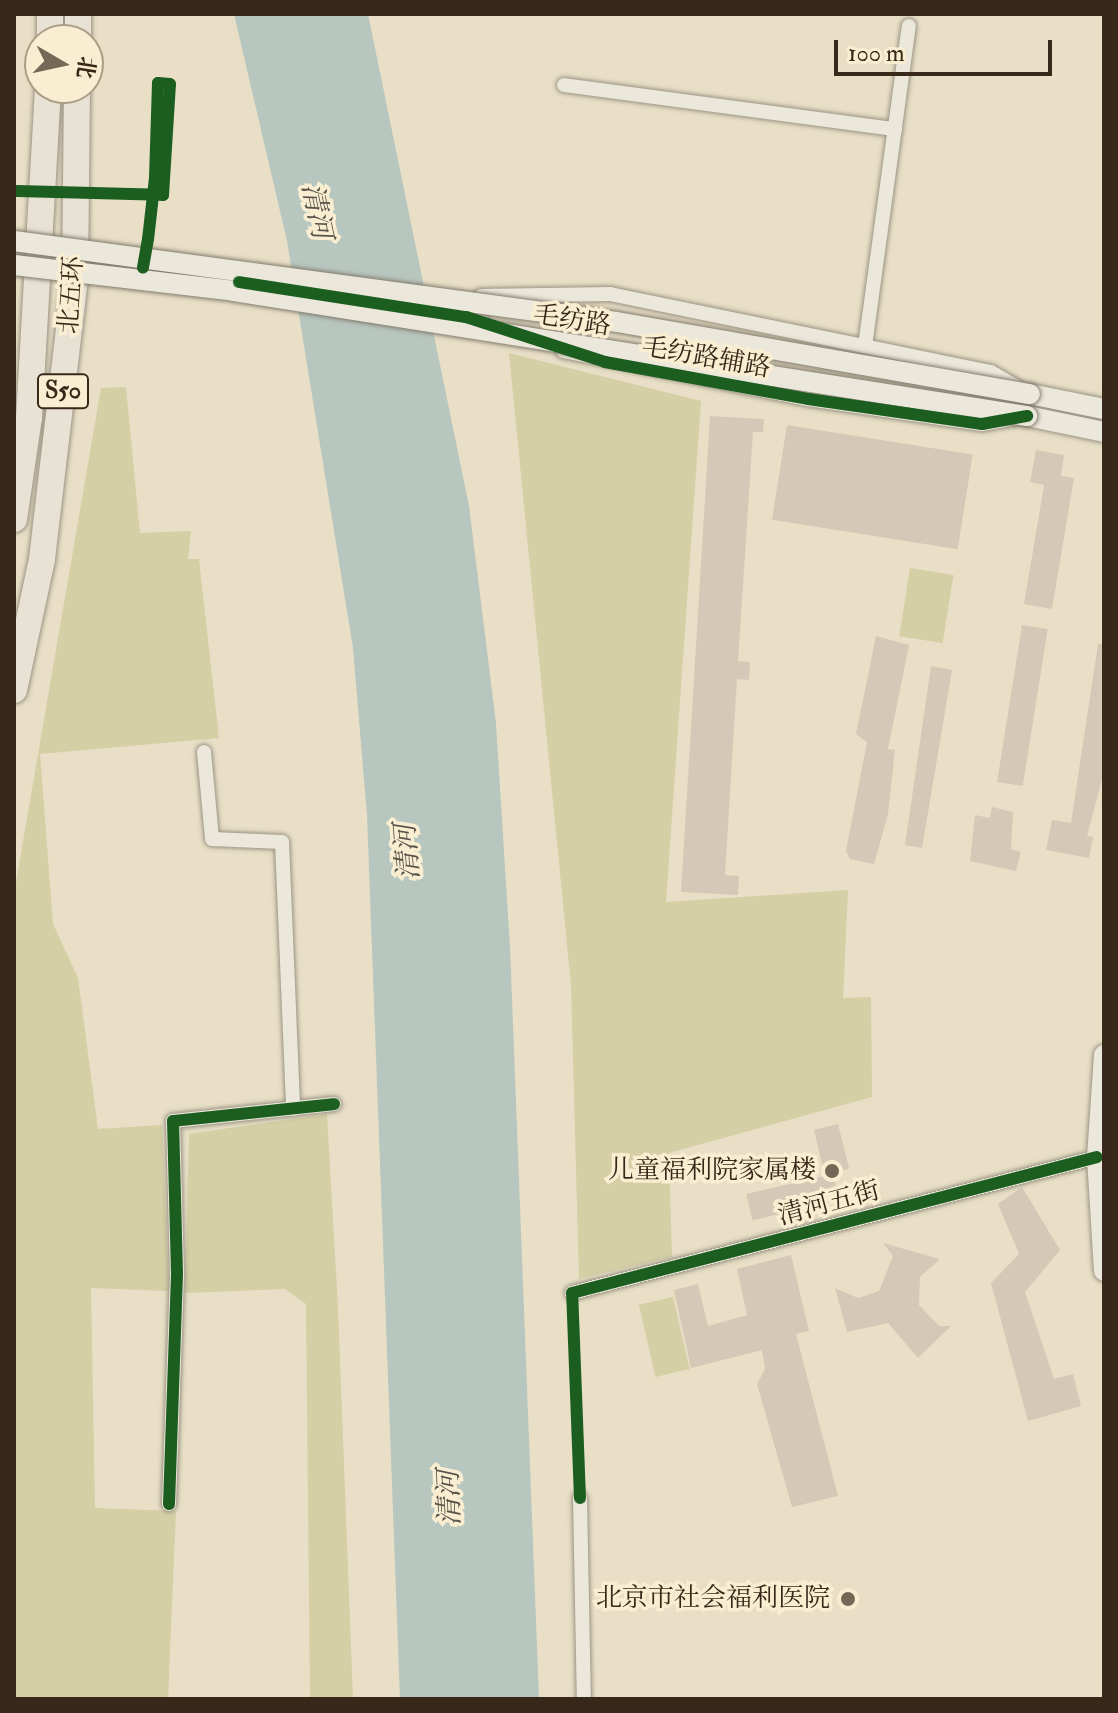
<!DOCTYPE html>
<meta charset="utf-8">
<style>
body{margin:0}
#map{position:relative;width:1118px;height:1713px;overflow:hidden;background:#e8dfc6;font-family:"IM FELL Double Pica","Noto Serif SC",serif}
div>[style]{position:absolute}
.green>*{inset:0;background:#d4cfa5;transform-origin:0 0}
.water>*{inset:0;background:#b7c6be}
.building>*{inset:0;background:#d6c8b6;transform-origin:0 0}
.roads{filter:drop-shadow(0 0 2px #9b9484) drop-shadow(0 0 2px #9b9484)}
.street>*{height:14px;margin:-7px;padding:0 7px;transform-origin:7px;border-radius:7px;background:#ebe7da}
.secondary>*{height:20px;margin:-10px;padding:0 10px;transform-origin:10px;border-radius:10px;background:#ebe7da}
.highway>*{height:26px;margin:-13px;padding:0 13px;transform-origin:13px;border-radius:13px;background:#e8e2d4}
.bridges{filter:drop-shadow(0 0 2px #827b6d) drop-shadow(0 0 2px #827b6d)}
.secondary-bridge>*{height:20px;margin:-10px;padding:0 10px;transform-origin:10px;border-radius:10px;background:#ebe7da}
.cycleway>*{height:12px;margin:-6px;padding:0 6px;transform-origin:6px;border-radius:6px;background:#1b5e20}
.dots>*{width:22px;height:22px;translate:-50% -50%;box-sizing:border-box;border:4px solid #f9eed1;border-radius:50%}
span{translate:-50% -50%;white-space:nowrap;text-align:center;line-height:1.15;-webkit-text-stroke:7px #f9eed1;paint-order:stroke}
.shield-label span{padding:2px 6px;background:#f9eed1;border:2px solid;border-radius:6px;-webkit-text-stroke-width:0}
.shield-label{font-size:24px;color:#38281a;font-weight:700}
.street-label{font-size:26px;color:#38281a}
.poi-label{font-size:26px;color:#38281a}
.right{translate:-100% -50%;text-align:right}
.water-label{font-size:28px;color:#58544a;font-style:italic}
.frame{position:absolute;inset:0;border:16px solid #38281a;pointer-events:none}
.north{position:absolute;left:24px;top:24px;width:80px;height:80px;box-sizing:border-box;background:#f9eed1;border:2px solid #ac9f88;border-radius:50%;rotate:99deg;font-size:22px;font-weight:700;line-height:32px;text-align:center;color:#38281a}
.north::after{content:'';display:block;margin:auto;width:28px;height:36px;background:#766856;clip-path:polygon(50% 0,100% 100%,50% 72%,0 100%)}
.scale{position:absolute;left:834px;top:40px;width:218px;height:36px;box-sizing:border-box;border:4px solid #38281a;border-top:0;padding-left:10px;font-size:24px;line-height:28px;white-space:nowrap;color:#38281a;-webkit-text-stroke:6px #f9eed1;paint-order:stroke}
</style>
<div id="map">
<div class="green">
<div style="clip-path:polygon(509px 353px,701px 401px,666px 902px,848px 890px,843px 998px,871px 997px,872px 1097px,669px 1153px,672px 1257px,579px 1279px,571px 985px)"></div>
<div style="clip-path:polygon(126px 387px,140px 533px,191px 531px,188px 559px,199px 559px,219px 738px,40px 754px,53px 924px,78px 978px,98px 1129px,162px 1125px,169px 1291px,91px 1288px,95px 1508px,176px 1511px,168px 1699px,14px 1699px,14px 894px,101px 388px)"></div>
<div style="left:910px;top:568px;width:44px;height:69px;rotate:9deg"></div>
<div style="clip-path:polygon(327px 1114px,338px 1308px,353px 1699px,310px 1699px,306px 1304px,285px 1289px,185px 1293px,189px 1134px)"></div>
<div style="left:673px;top:1297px;width:74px;height:35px;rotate:77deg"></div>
</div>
<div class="water">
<div style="clip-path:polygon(234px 14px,368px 14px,469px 506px,496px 723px,510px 947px,539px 1699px,400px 1699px,367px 815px,353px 648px,287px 241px)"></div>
</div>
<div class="building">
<div style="clip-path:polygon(710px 416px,764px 419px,763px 432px,753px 432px,738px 661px,750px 662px,749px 680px,737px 679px,725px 875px,739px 876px,738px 895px,681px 892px)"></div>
<div style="left:787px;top:425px;width:188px;height:96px;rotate:9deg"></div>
<div style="clip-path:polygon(1036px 450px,1064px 455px,1061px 476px,1074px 478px,1052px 609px,1024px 604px,1044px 485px,1030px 482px)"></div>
<div style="left:1022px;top:625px;width:26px;height:159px;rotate:9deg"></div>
<div style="clip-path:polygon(876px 636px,909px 645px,888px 749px,895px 750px,888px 814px,874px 864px,850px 859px,846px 851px,867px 742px,856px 734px)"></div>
<div style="clip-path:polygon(1098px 644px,1104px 644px,1104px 772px,1087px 836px,1093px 837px,1089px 858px,1046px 850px,1052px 820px,1071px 823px)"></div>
<div style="clip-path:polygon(931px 666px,952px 670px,922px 848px,905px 845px)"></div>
<div style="clip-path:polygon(992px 807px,1013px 812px,1011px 849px,1021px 852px,1016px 871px,970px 861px,975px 815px,990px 818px)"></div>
<div style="left:838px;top:1124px;width:46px;height:25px;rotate:76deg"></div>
<div style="left:833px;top:1174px;width:27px;height:89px;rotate:77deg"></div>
<div style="clip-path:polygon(1022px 1187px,1060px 1250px,1025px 1292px,1054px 1379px,1073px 1374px,1081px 1406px,1028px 1421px,991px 1283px,1019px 1254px,998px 1204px)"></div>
<div style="clip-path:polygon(883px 1243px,940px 1259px,920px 1277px,919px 1305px,939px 1326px,951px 1326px,918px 1358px,888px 1323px,847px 1332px,835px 1288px,858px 1298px,879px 1291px,893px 1256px)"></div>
<div style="clip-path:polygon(791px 1255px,809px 1331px,796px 1334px,838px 1496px,792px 1507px,757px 1384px,765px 1369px,762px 1350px,691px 1368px,674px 1290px,698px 1284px,708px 1326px,747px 1315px,737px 1269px)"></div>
</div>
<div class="roads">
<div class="street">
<div style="left:564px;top:85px;width:334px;rotate:7.6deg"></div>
<div style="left:481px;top:296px;width:129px;rotate:-0.9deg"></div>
<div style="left:610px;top:294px;width:389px;rotate:11.6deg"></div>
<div style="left:991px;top:372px;width:32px;rotate:30deg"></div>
<div style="left:437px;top:313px;width:47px;rotate:11.1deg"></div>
<div style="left:865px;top:346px;width:323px;rotate:-82.2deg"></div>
<div style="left:563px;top:351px;width:250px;rotate:11.1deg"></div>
<div style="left:808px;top:399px;width:176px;rotate:8.2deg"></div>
<div style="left:982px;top:424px;width:34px;rotate:-10deg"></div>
<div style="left:204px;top:752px;width:87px;rotate:84.7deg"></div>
<div style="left:212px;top:839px;width:70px;rotate:2.5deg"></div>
<div style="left:282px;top:842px;width:267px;rotate:87.6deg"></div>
<div style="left:572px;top:1293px;width:542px;rotate:-14.52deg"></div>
<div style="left:580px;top:1498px;width:201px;rotate:88.9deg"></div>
<div style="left:169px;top:1504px;width:231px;rotate:-88deg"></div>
<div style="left:177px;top:1273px;width:152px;rotate:-91.5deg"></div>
<div style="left:173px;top:1121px;width:162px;rotate:-6deg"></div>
</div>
<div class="secondary">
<div style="left:1030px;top:394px;width:76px;rotate:11.5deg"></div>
<div style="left:1027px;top:416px;width:79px;rotate:11.7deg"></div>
<div style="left:1104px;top:1055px;width:102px;rotate:93.9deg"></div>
<div style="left:1097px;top:1157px;width:114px;rotate:86.5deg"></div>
</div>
<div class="highway">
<div style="left:50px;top:40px;width:26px;rotate:-90deg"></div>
<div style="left:78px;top:40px;width:26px;rotate:-90deg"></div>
<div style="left:14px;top:519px;width:102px;rotate:-81.6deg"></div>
<div style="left:29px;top:418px;width:331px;rotate:-86.7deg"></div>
<div style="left:14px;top:690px;width:134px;rotate:-77.9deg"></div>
<div style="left:42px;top:559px;width:282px;rotate:-83.3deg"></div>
<div style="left:75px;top:279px;width:191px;rotate:-89.4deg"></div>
</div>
</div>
<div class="bridges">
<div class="secondary-bridge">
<div style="left:14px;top:241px;width:608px;rotate:7.65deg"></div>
<div style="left:617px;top:322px;width:419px;rotate:9.9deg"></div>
<div style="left:14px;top:265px;width:222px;rotate:6.7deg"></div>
<div style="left:234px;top:291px;width:803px;rotate:8.96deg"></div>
</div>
</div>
<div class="cycleway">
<div style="left:14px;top:191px;width:149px;rotate:1.5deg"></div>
<div style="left:163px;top:195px;width:111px;rotate:-86.4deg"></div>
<div style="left:170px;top:84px;width:12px;rotate:-175deg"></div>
<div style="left:158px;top:83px;width:95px;rotate:91.8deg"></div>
<div style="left:155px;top:178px;width:61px;rotate:96.5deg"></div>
<div style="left:148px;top:239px;width:29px;rotate:100deg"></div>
<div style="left:239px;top:282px;width:230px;rotate:8.8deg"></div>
<div style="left:466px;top:317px;width:146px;rotate:17.9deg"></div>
<div style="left:605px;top:362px;width:206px;rotate:10.3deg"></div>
<div style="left:808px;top:399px;width:176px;rotate:8.2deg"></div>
<div style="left:982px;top:424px;width:46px;rotate:-10.1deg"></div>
<div style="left:580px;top:1498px;width:205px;rotate:-92.2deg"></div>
<div style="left:572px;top:1293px;width:542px;rotate:-14.52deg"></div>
<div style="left:169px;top:1504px;width:231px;rotate:-88deg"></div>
<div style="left:177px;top:1273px;width:152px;rotate:-91.5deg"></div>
<div style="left:173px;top:1121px;width:162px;rotate:-6deg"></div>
</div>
<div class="dots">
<div style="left:832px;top:1171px;background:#766856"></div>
<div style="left:848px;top:1599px;background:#766856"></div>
</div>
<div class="shield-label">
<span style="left:63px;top:391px">S50</span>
</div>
<div class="street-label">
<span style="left:72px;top:295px;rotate:-86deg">北五环</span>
<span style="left:572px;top:321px;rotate:9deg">毛纺路</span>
<span style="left:706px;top:358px;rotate:10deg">毛纺路辅路</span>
<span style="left:829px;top:1204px;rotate:-15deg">清河五街</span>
</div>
<div class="poi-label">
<span class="right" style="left:816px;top:1171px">儿童福利院家属楼</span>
<span class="right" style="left:830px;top:1599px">北京市社会福利医院</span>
</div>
<div class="water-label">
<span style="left:316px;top:211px;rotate:78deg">清河</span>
<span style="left:408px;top:852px;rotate:-95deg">清河</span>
<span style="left:450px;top:1498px;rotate:-92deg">清河</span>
</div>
<div class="frame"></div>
<div class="north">北</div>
<div class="scale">100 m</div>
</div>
